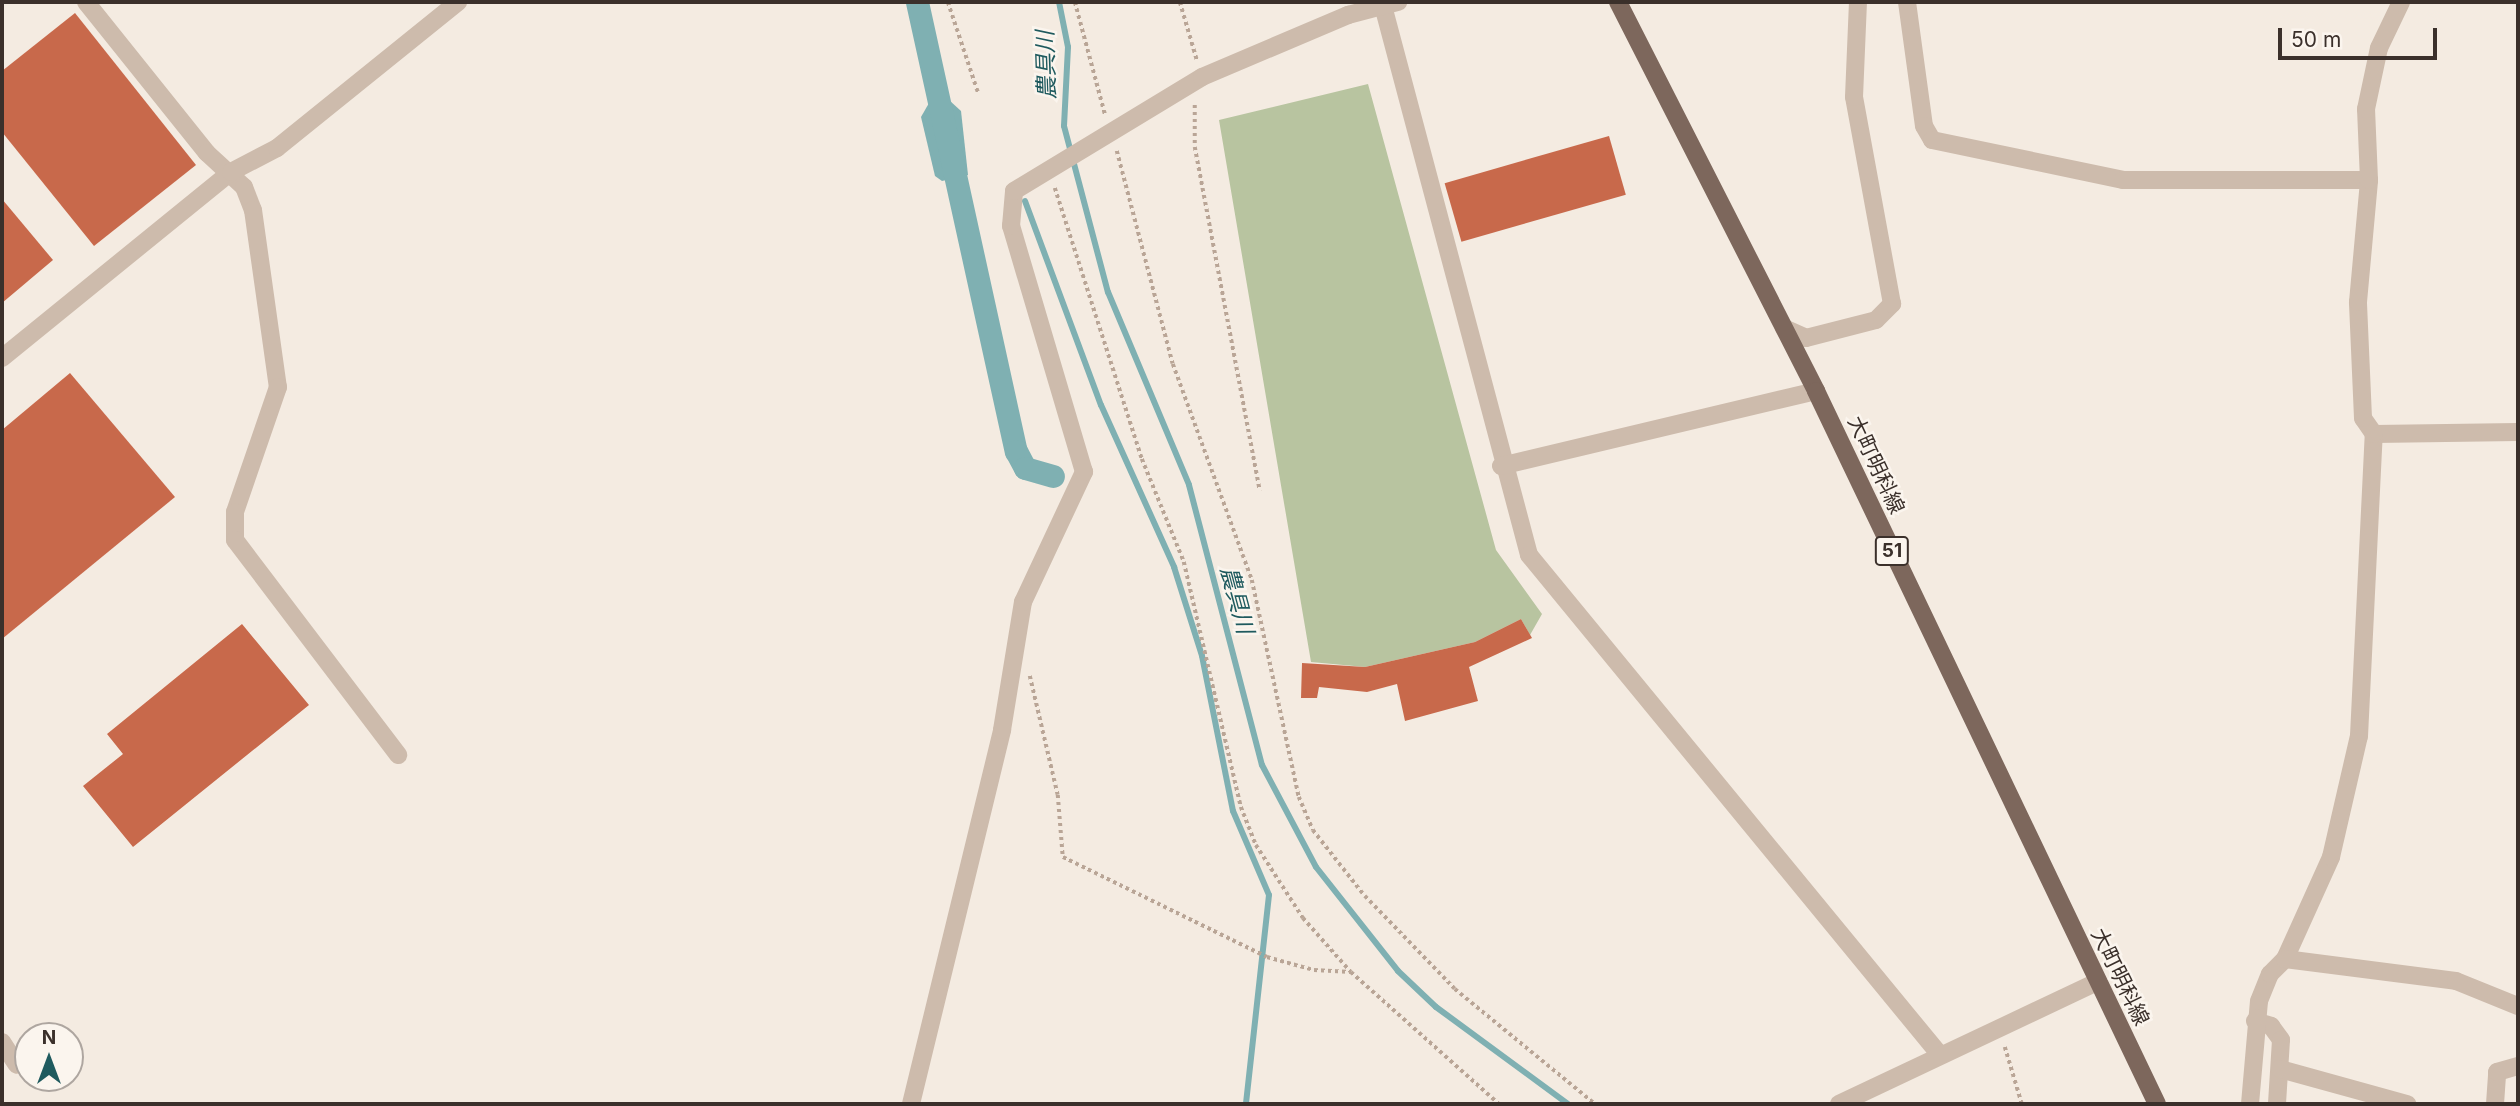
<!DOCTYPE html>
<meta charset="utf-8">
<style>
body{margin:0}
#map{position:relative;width:2520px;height:1106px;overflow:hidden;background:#f4ebe1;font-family:Inter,"Noto Sans JP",sans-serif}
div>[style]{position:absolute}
.green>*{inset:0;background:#b8c4a0}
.water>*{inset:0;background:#7fb0b2}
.stream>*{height:6px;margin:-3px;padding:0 3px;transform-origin:3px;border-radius:3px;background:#7fb0b2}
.canal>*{height:23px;margin:-11.5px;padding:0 11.5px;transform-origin:11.5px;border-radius:11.5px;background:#7fb0b2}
.building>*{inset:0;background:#c8694b;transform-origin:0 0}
.path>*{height:3.5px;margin-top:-1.75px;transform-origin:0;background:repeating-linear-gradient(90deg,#b9a596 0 3.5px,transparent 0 7px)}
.minor>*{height:18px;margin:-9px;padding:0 9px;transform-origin:9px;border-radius:9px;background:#cdbbac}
.major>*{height:18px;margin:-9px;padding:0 9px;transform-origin:9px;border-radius:9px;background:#7d675c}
span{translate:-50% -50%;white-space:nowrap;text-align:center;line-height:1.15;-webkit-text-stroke:5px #fbf5ee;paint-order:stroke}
.shield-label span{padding:2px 5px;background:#fbf5ee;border:2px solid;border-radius:5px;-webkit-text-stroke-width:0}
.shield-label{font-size:19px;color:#3b302b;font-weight:700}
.street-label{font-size:21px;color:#3b302b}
.water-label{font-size:23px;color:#1f5a5e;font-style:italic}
.frame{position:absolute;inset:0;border:4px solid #3b302b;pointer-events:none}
.north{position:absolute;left:14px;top:1022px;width:70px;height:70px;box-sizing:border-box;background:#fbf5ee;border:2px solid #aea6a0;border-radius:50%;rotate:0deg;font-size:19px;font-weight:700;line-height:28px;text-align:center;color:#3b302b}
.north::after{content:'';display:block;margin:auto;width:24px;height:32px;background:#1f5a5e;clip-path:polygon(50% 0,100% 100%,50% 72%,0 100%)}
.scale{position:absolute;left:2278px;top:28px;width:159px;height:32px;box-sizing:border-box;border:4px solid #3b302b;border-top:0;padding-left:9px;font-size:21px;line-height:24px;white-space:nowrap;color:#3b302b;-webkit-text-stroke:5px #fbf5ee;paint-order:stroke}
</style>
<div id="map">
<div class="green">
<div style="clip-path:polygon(1368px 84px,1496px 550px,1542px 614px,1530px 635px,1521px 619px,1475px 642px,1365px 667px,1311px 662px,1219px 120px)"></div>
</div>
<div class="water">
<div style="clip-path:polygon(937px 89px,961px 111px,968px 175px,942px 181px,935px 176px,921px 117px)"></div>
</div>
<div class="stream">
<div style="left:1059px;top:2px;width:46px;rotate:78.7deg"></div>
<div style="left:1068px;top:47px;width:79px;rotate:92.9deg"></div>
<div style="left:1064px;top:126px;width:172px;rotate:75.2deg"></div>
<div style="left:1108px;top:292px;width:209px;rotate:67.2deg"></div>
<div style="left:1189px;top:485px;width:289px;rotate:75.4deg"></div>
<div style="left:1262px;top:765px;width:115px;rotate:62.1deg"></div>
<div style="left:1316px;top:867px;width:132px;rotate:51.7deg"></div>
<div style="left:1398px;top:971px;width:52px;rotate:43.5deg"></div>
<div style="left:1436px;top:1007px;width:164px;rotate:36.3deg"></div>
<div style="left:1025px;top:201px;width:218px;rotate:69.6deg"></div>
<div style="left:1101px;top:405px;width:178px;rotate:65.7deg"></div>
<div style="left:1174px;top:567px;width:93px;rotate:72.5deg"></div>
<div style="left:1202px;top:656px;width:158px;rotate:78.7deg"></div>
<div style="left:1233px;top:811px;width:91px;rotate:66.8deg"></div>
<div style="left:1269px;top:895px;width:210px;rotate:96.3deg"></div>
</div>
<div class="canal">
<div style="left:917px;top:2px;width:460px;rotate:77.6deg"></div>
<div style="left:1016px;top:451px;width:19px;rotate:62deg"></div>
<div style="left:1025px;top:468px;width:29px;rotate:16deg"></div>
</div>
<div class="building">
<div style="clip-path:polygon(75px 13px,196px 165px,94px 246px,2px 132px,2px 71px)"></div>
<div style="left:1609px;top:136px;width:61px;height:171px;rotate:74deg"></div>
<div style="clip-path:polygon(2px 199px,53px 260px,2px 303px)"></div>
<div style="clip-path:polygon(70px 373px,175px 497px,2px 639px,2px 430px)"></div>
<div style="clip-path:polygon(1521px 619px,1532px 638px,1469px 667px,1478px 701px,1405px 721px,1397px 684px,1367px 692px,1319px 687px,1317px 698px,1301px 698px,1302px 663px,1365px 667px,1475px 642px)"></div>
<div style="clip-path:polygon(242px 624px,309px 705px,133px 847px,83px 786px,123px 754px,107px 734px)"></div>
</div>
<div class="path">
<div style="left:948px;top:2px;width:95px;rotate:71.6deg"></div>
<div style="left:1075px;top:2px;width:116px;rotate:75deg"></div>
<div style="left:1180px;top:2px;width:60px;rotate:73.7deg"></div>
<div style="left:1195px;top:105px;width:42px;rotate:90deg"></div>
<div style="left:1195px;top:147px;width:350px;rotate:79.3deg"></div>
<div style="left:1117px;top:151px;width:220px;rotate:75.3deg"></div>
<div style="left:1173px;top:364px;width:230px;rotate:69.9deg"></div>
<div style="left:1252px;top:580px;width:222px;rotate:77.8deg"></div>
<div style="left:1299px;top:797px;width:36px;rotate:67deg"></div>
<div style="left:1313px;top:830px;width:84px;rotate:51.8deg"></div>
<div style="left:1365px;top:896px;width:129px;rotate:45.9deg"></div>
<div style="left:1455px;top:989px;width:181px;rotate:39.4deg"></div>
<div style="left:1055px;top:188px;width:285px;rotate:72.2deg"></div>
<div style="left:1142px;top:459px;width:111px;rotate:67.8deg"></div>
<div style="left:1184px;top:562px;width:252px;rotate:76.9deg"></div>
<div style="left:1241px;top:807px;width:41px;rotate:68.5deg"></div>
<div style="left:1256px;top:845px;width:87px;rotate:57.2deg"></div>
<div style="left:1303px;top:918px;width:72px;rotate:48.4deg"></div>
<div style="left:1351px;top:972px;width:198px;rotate:41.7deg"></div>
<div style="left:1030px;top:676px;width:122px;rotate:76.8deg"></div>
<div style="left:1058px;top:795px;width:62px;rotate:85.4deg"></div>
<div style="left:1063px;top:857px;width:227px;rotate:26.1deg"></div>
<div style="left:1267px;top:957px;width:49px;rotate:15.5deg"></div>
<div style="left:1314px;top:970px;width:37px;rotate:3deg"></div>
<div style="left:2005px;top:1047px;width:59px;rotate:73.4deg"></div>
</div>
<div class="minor">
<div style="left:86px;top:2px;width:193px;rotate:51.3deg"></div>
<div style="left:207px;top:153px;width:50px;rotate:42.6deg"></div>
<div style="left:244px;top:187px;width:25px;rotate:69deg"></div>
<div style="left:253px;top:210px;width:179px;rotate:82deg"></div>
<div style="left:278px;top:387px;width:132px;rotate:109deg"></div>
<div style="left:235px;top:512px;width:28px;rotate:90deg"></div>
<div style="left:235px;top:540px;width:270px;rotate:52.8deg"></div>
<div style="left:1382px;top:2px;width:572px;rotate:75.11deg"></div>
<div style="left:1529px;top:555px;width:647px;rotate:50.58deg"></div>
<div style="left:1907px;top:2px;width:125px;rotate:82.2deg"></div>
<div style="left:1924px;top:126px;width:16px;rotate:60deg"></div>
<div style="left:1932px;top:140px;width:195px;rotate:11.8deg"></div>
<div style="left:2123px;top:180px;width:246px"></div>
<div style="left:1784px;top:328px;width:24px;rotate:24deg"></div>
<div style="left:1806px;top:338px;width:72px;rotate:-14.4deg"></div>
<div style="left:1876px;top:320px;width:23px;rotate:-45deg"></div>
<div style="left:1892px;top:304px;width:210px;rotate:-100.4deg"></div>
<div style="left:1854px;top:97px;width:95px;rotate:-87.6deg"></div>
<div style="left:2px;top:358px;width:295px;rotate:-39.1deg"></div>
<div style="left:231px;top:172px;width:52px;rotate:-27.6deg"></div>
<div style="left:277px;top:148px;width:233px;rotate:-38.9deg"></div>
<div style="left:2374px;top:434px;width:144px;rotate:-0.8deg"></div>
<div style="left:1501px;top:466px;width:324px;rotate:-13.4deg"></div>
<div style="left:2285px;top:959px;width:112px;rotate:-65.7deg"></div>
<div style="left:2331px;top:857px;width:124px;rotate:-77deg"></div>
<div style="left:2359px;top:736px;width:302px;rotate:-87.2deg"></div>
<div style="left:2374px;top:434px;width:19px;rotate:-125deg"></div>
<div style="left:2363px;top:418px;width:116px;rotate:-92.5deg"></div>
<div style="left:2358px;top:302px;width:122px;rotate:-84.8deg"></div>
<div style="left:2369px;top:180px;width:71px;rotate:-92.4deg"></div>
<div style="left:2366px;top:109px;width:62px;rotate:-78deg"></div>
<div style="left:2379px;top:48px;width:51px;rotate:-64.4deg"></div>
<div style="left:2255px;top:1021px;width:17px;rotate:17deg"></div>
<div style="left:2271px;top:1026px;width:17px;rotate:54deg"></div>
<div style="left:2281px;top:1040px;width:64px;rotate:93.6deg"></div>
<div style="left:2px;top:1042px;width:27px;rotate:57deg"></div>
<div style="left:2280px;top:1069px;width:132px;rotate:15.4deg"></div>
<div style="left:911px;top:1104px;width:385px;rotate:-76.3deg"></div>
<div style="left:1002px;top:730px;width:130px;rotate:-80.7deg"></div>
<div style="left:1023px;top:602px;width:144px;rotate:-64.9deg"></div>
<div style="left:1084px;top:472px;width:257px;rotate:-106.5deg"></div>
<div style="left:1011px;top:226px;width:35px;rotate:-85deg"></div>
<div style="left:1014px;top:191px;width:220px;rotate:-31.2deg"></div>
<div style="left:1202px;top:77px;width:159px;rotate:-23deg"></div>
<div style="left:1348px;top:15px;width:52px;rotate:-14.6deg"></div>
<div style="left:1839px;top:1104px;width:285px;rotate:-25.3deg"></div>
<div style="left:2250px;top:1104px;width:103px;rotate:-85deg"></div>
<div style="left:2259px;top:1001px;width:29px;rotate:-68deg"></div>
<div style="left:2270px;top:974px;width:21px;rotate:-45deg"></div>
<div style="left:2285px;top:959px;width:172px;rotate:7.3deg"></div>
<div style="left:2456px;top:981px;width:67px;rotate:22deg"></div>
<div style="left:2495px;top:1104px;width:32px;rotate:-86deg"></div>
<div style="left:2497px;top:1072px;width:22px;rotate:-16deg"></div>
</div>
<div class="major">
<div style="left:1618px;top:2px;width:436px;rotate:63deg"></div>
<div style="left:1816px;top:391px;width:790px;rotate:64.44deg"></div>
</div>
<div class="shield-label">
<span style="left:1892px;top:551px">51</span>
</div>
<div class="street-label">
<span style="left:1876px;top:465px;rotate:65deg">大町明科線</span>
<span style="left:2120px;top:977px;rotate:64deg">大町明科線</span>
</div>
<div class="water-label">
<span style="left:1046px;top:65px;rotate:-92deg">農具川</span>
<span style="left:1237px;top:600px;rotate:75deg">農具川</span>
</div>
<div class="frame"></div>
<div class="north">N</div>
<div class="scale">50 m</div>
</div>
